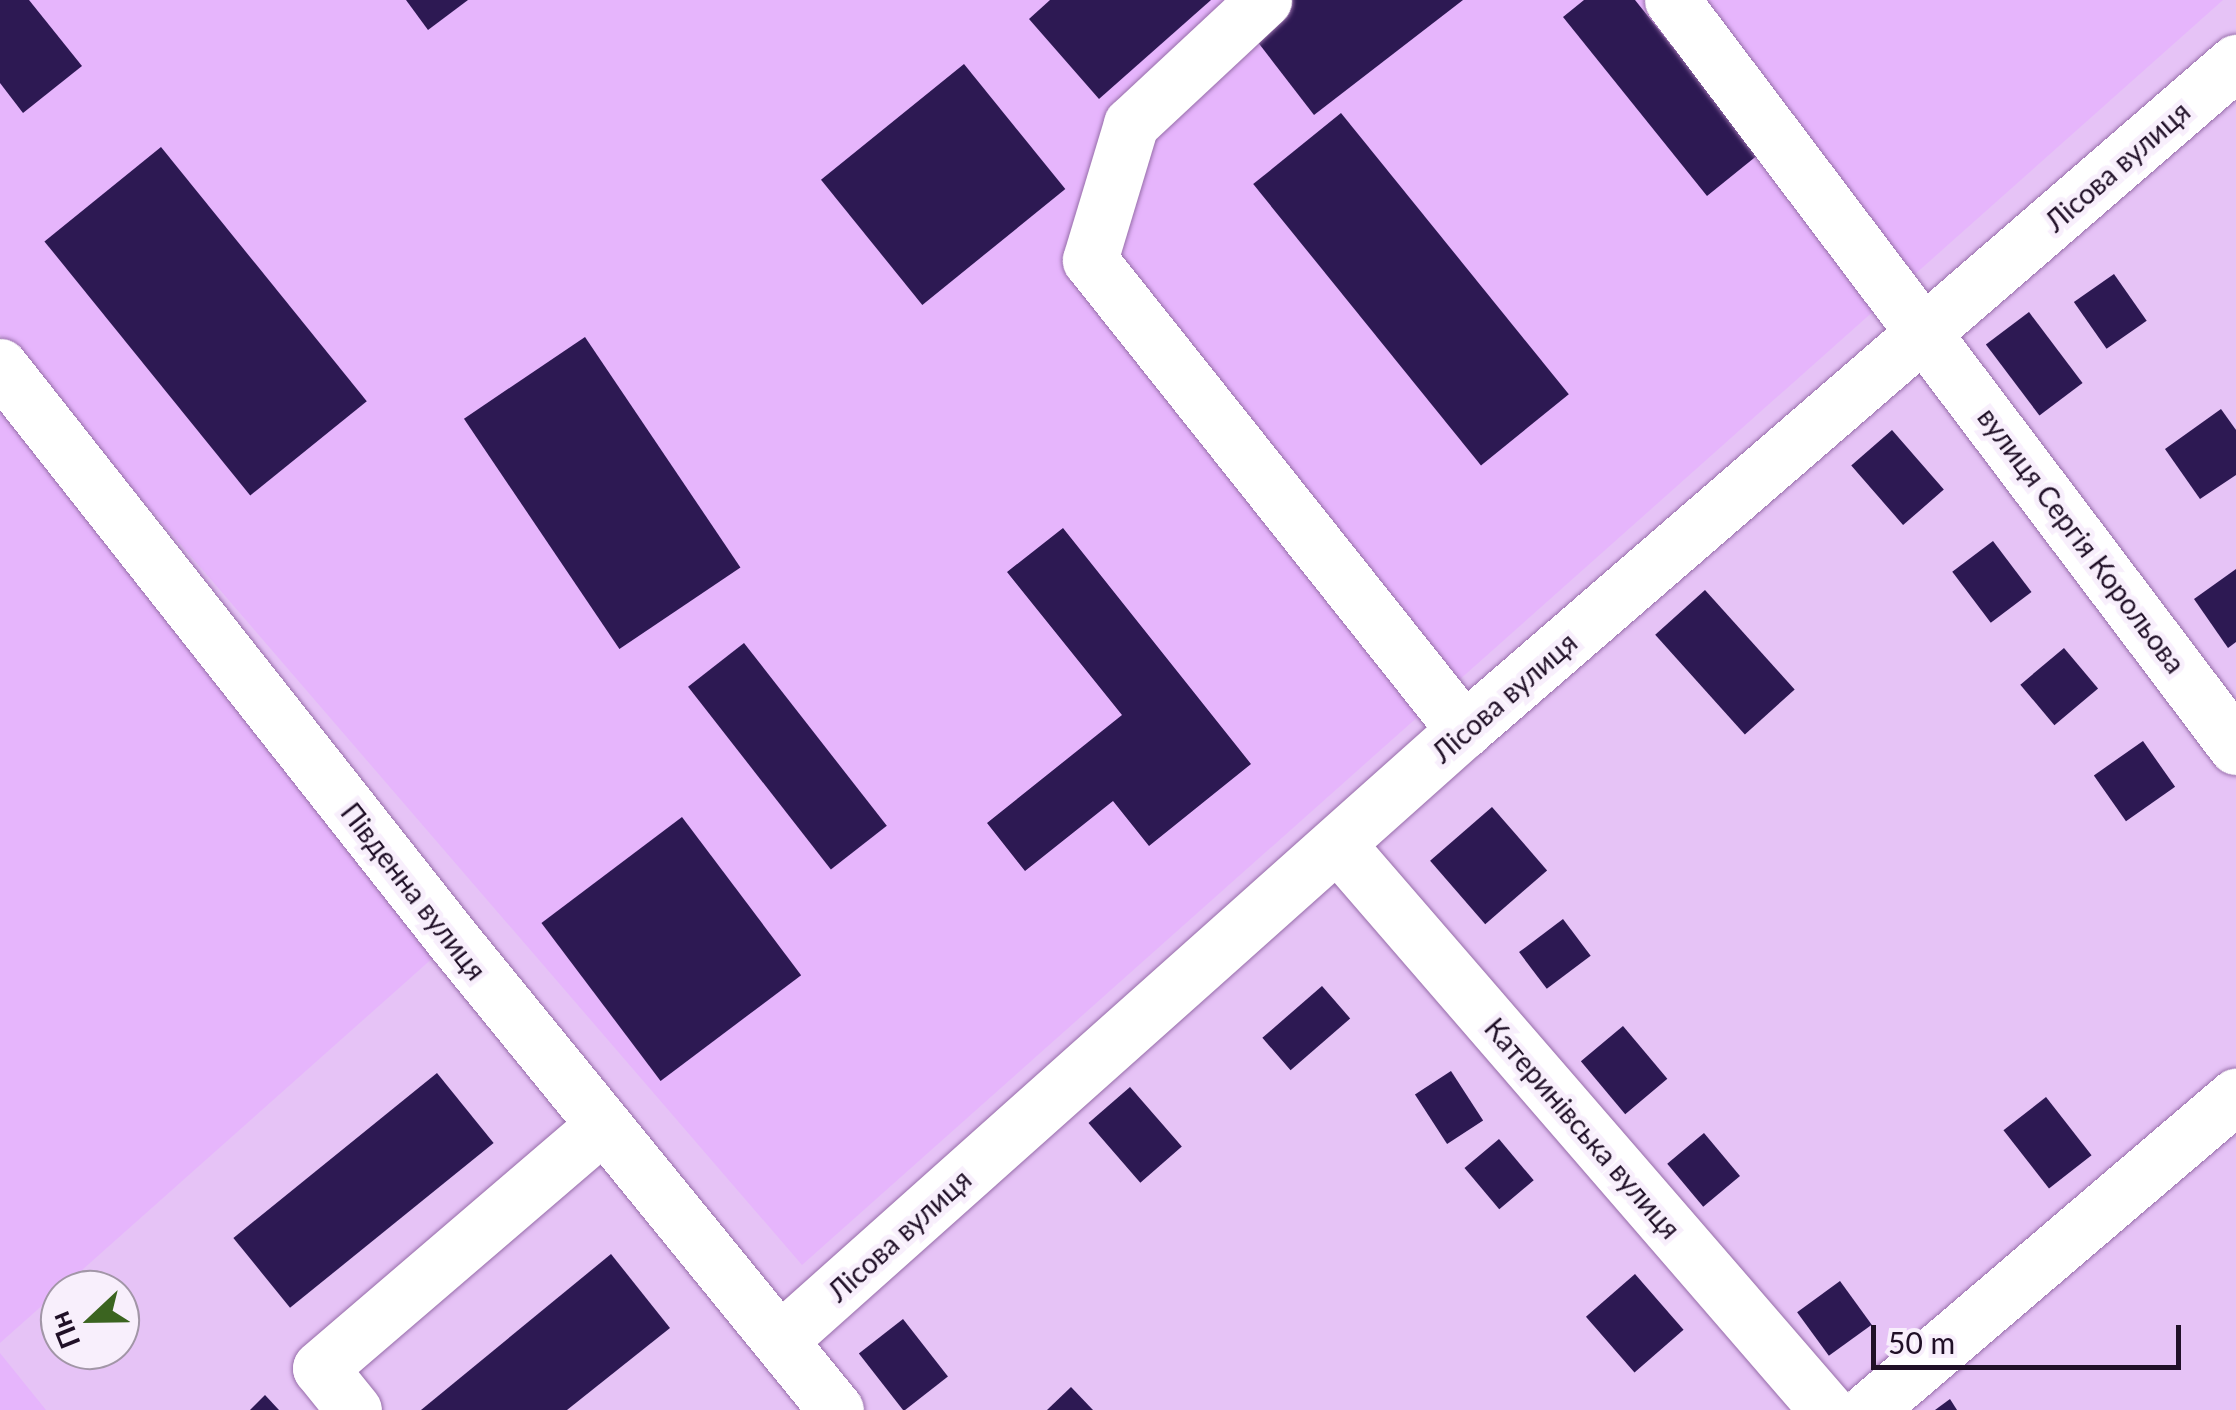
<!DOCTYPE html>
<meta charset="utf-8">
<style>
body{margin:0}
#map{position:relative;width:2236px;height:1410px;overflow:hidden;background:#e6c3f6;font-family:Lato,sans-serif}
div>[style]{position:absolute}
.built>*{inset:0;background:#e6b5fc}
.building>*{inset:0;background:#2d1953;transform-origin:0 0}
.roads{filter:drop-shadow(0 0 2px #966da9) drop-shadow(0 0 2px #966da9)}
.minor>*{height:55px;margin:-27.5px;padding:0 27.5px;transform-origin:27.5px;border-radius:27.5px;background:#fff}
span{translate:-50% -50%;white-space:nowrap;text-align:center;line-height:1.15;-webkit-text-stroke:10px #f8effc;paint-order:stroke}
.street-label{font-size:28px;color:#201027}
.north{position:absolute;left:40px;top:1270px;width:100px;height:100px;box-sizing:border-box;background:#f8effc;border:2px solid #a296a7;border-radius:50%;rotate:248deg;font-size:28px;font-weight:700;line-height:40px;text-align:center;color:#201027}
.north::after{content:'';display:block;margin:auto;width:35px;height:45px;background:#3b6420;clip-path:polygon(50% 0,100% 100%,50% 72%,0 100%)}
.scale{position:absolute;left:1871px;top:1325px;width:310px;height:45px;box-sizing:border-box;border:5px solid #201027;border-top:0;padding-left:12px;font-size:30px;line-height:35px;white-space:nowrap;color:#201027;-webkit-text-stroke:8px #f8effc;paint-order:stroke}
</style>
<div id="map">
<div class="built">
<div style="clip-path:polygon(0 0,2223px 0,802px 1265px,0 335px)"></div>
<div style="clip-path:polygon(0 366px,453px 940px,0 1343px)"></div>
<div style="clip-path:polygon(0 1353px,46px 1410px,0 1410px)"></div>
</div>
<div class="building">
<div style="clip-path:polygon(0 0,29px 0,82px 66px,23px 113px,0 83px)"></div>
<div style="clip-path:polygon(406px 0,468px 0,428px 30px)"></div>
<div style="clip-path:polygon(1050px 0,1211px 0,1099px 99px,1029px 19px)"></div>
<div style="clip-path:polygon(1292px 0,1463px 0,1314px 115px,1250px 32px)"></div>
<div style="clip-path:polygon(1584px 0,1635px 0,1759px 154px,1707px 196px,1563px 17px)"></div>
<div style="left:964px;top:64px;width:161px;height:184px;rotate:51deg"></div>
<div style="left:1341px;top:113px;width:362px;height:113px;rotate:51deg"></div>
<div style="left:161px;top:147px;width:327px;height:150px;rotate:51deg"></div>
<div style="left:2114px;top:274px;width:57px;height:49px;rotate:55deg"></div>
<div style="left:2029px;top:312px;width:89px;height:54px;rotate:53deg"></div>
<div style="left:585px;top:337px;width:278px;height:146px;rotate:56deg"></div>
<div style="clip-path:polygon(2221px 409px,2236px 430px,2236px 475px,2200px 499px,2165px 449px)"></div>
<div style="left:1892px;top:430px;width:79px;height:54px;rotate:49deg"></div>
<div style="clip-path:polygon(1063px 528px,1251px 764px,1149px 846px,1113px 801px,1025px 871px,987px 823px,1122px 715px,1007px 572px)"></div>
<div style="left:1993px;top:541px;width:64px;height:51px;rotate:53deg"></div>
<div style="clip-path:polygon(2236px 569px,2236px 642px,2228px 648px,2194px 599px)"></div>
<div style="left:1705px;top:590px;width:134px;height:67px;rotate:48deg"></div>
<div style="left:744px;top:643px;width:232px;height:71px;rotate:52deg"></div>
<div style="left:2064px;top:648px;width:53px;height:57px;rotate:50deg"></div>
<div style="left:2143px;top:741px;width:56px;height:60px;rotate:55deg"></div>
<div style="left:1492px;top:807px;width:84px;height:82px;rotate:49deg"></div>
<div style="left:682px;top:817px;width:198px;height:176px;rotate:53deg"></div>
<div style="left:1563px;top:919px;width:46px;height:55px;rotate:53deg"></div>
<div style="left:1322px;top:986px;width:43px;height:79px;rotate:49deg"></div>
<div style="left:1623px;top:1026px;width:69px;height:55px;rotate:50deg"></div>
<div style="left:1451px;top:1071px;width:59px;height:43px;rotate:57deg"></div>
<div style="left:437px;top:1073px;width:90px;height:262px;rotate:51deg"></div>
<div style="left:1130px;top:1087px;width:79px;height:55px;rotate:49deg"></div>
<div style="left:2046px;top:1097px;width:74px;height:54px;rotate:52deg"></div>
<div style="left:1704px;top:1133px;width:56px;height:48px;rotate:50deg"></div>
<div style="left:1499px;top:1139px;width:54px;height:45px;rotate:50deg"></div>
<div style="clip-path:polygon(611px 1254px,670px 1328px,567px 1410px,421px 1410px)"></div>
<div style="left:1635px;top:1274px;width:74px;height:65px;rotate:49deg"></div>
<div style="left:1840px;top:1281px;width:54px;height:53px;rotate:54deg"></div>
<div style="left:903px;top:1319px;width:73px;height:56px;rotate:52deg"></div>
<div style="clip-path:polygon(1071px 1387px,1093px 1410px,1047px 1410px)"></div>
<div style="clip-path:polygon(265px 1395px,279px 1410px,250px 1410px)"></div>
<div style="clip-path:polygon(1950px 1399px,1957px 1410px,1935px 1410px)"></div>
</div>
<div class="roads">
<div class="minor">
<div style="left:1264px;top:0;width:182px;rotate:137deg"></div>
<div style="left:1131px;top:124px;width:142px;rotate:106.8deg"></div>
<div style="left:1090px;top:260px;width:601px;rotate:51.49deg"></div>
<div style="left:1672px;top:0;width:936px;rotate:52.95deg"></div>
<div style="left:0;top:366px;width:731px;rotate:51.72deg"></div>
<div style="left:453px;top:940px;width:606px;rotate:50.82deg"></div>
<div style="left:1339px;top:846px;width:746px;rotate:49.13deg"></div>
<div style="left:780px;top:1340px;width:916px;rotate:-41.73deg"></div>
<div style="left:1464px;top:730px;width:1021px;rotate:-40.87deg"></div>
<div style="left:354px;top:1410px;width:54px;rotate:-129deg"></div>
<div style="left:320px;top:1368px;width:372px;rotate:-40.6deg"></div>
<div style="left:1868px;top:1410px;width:484px;rotate:-40.5deg"></div>
</div>
</div>
<div class="street-label">
<span style="left:2117px;top:166px;rotate:-41deg">Лісова вулиця</span>
<span style="left:2082px;top:540px;rotate:53deg">вулиця Сергія Корольова</span>
<span style="left:1504px;top:697px;rotate:-41deg">Лісова вулиця</span>
<span style="left:414px;top:891px;rotate:52deg">Південна вулиця</span>
<span style="left:1583px;top:1128px;rotate:49deg">Катеринівська вулиця</span>
<span style="left:899px;top:1235px;rotate:-42deg">Лісова вулиця</span>
</div>
<div class="north">Пн</div>
<div class="scale">50 m</div>
</div>
